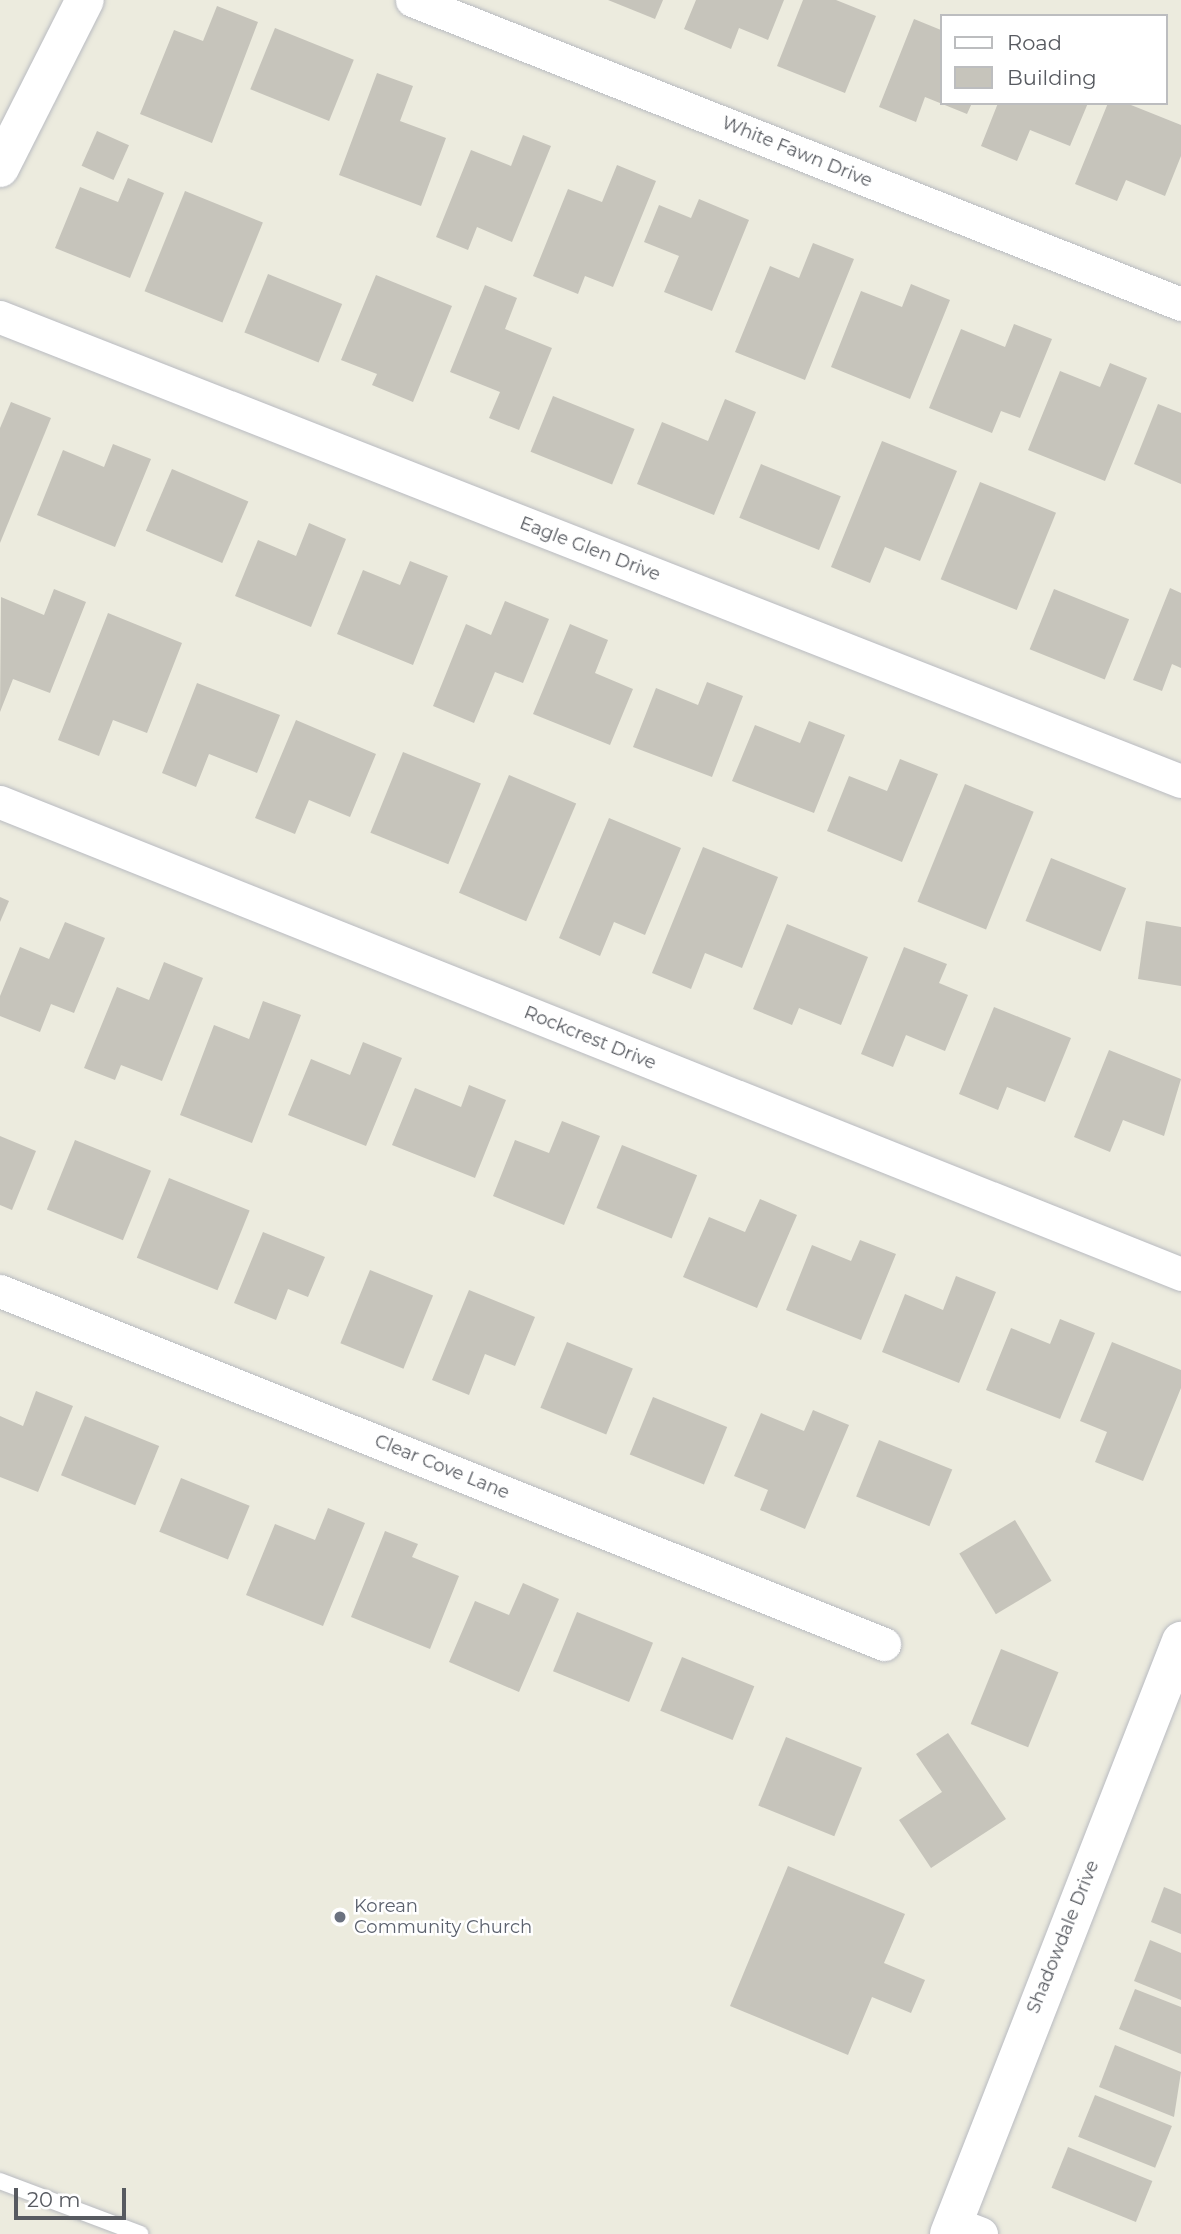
<!DOCTYPE html>
<style>
body{margin:0}
#map{position:relative;width:1181px;height:2234px;overflow:hidden;background:#ecebde;font-family:Montserrat,sans-serif}
div>[style]{position:absolute}
.building>*{inset:0;background:#c6c4bb;transform-origin:0 0}
.roads{filter:drop-shadow(0 0 2px #b9bbc1) drop-shadow(0 0 2px #b9bbc1)}
.lane>*{height:16px;margin:-8px;padding:0 8px;transform-origin:8px;border-radius:8px;background:#fff}
.street>*{height:33px;margin:-16.5px;padding:0 16.5px;transform-origin:16.5px;border-radius:16.5px;background:#fff}
.secondary>*{height:38px;margin:-19px;padding:0 19px;transform-origin:19px;border-radius:19px;background:#fff}
.dots>*{width:19px;height:19px;translate:-50% -50%;box-sizing:border-box;border:4px solid #fff;border-radius:50%}
span{translate:-50% -50%;white-space:nowrap;text-align:center;line-height:1.15;-webkit-text-stroke:5px #fff;paint-order:stroke}
.street-label{font-size:18px;color:#575a60}
.worship-label{font-size:18px;color:#5b616d}
.left{translate:0 -50%;text-align:left}
.legend{position:absolute;left:940px;top:14px;width:228px;height:91px;box-sizing:border-box;background:#fff;border:2px solid #bcbdbf;margin:0;padding:9px 12px;list-style:none;font-size:21px;color:#575a60}
.legend li{display:flex;align-items:center;gap:14px;height:35px}
.legend b{width:35px;border:2px solid #bcbdbf}
.scale{position:absolute;left:14px;top:2188px;width:112px;height:32px;box-sizing:border-box;border:4px solid #575a60;border-top:0;padding-left:9px;font-size:21px;line-height:24px;white-space:nowrap;color:#575a60;-webkit-text-stroke:5px #fff;paint-order:stroke}
</style>
<div id="map">
<div class="building">
<div style="clip-path:polygon(608px 0,663px 0,655px 19px)"></div>
<div style="clip-path:polygon(696px 0,784px 0,768px 40px,739px 28px,731px 49px,684px 29px)"></div>
<div style="clip-path:polygon(803px 0,836px 0,876px 16px,845px 93px,777px 66px)"></div>
<div style="clip-path:polygon(217px 6px,258px 22px,212px 143px,140px 114px,174px 30px,203px 41px)"></div>
<div style="clip-path:polygon(914px 19px,941px 30px,941px 103px,972px 103px,967px 114px,925px 97px,916px 122px,879px 107px)"></div>
<div style="left:275px;top:28px;width:85px;height:66px;rotate:22deg"></div>
<div style="clip-path:polygon(377px 73px,413px 86px,400px 121px,446px 138px,421px 206px,339px 175px)"></div>
<div style="clip-path:polygon(998px 103px,1088px 103px,1070px 146px,1030px 130px,1017px 161px,981px 146px)"></div>
<div style="clip-path:polygon(1108px 103px,1126px 103px,1181px 125px,1181px 156px,1165px 196px,1126px 180px,1117px 201px,1075px 184px)"></div>
<div style="left:97px;top:131px;width:35px;height:38px;rotate:24deg"></div>
<div style="clip-path:polygon(523px 135px,551px 146px,512px 242px,477px 227px,468px 250px,436px 237px,471px 150px,511px 166px)"></div>
<div style="clip-path:polygon(617px 165px,656px 181px,613px 287px,585px 276px,578px 294px,533px 276px,568px 189px,602px 202px)"></div>
<div style="clip-path:polygon(128px 178px,164px 193px,130px 278px,55px 248px,80px 187px,118px 202px)"></div>
<div style="left:185px;top:191px;width:84px;height:108px;rotate:22deg"></div>
<div style="clip-path:polygon(699px 199px,749px 220px,712px 311px,664px 292px,679px 256px,644px 242px,659px 205px,691px 218px)"></div>
<div style="clip-path:polygon(813px 243px,854px 259px,805px 380px,735px 352px,770px 266px,799px 278px)"></div>
<div style="left:268px;top:274px;width:80px;height:63px;rotate:22deg"></div>
<div style="clip-path:polygon(376px 275px,452px 306px,413px 402px,372px 385px,377px 374px,341px 360px)"></div>
<div style="clip-path:polygon(911px 284px,950px 300px,910px 399px,831px 367px,861px 291px,902px 307px)"></div>
<div style="clip-path:polygon(485px 285px,517px 298px,505px 329px,552px 348px,519px 430px,489px 418px,500px 392px,450px 372px)"></div>
<div style="clip-path:polygon(1014px 324px,1052px 339px,1020px 418px,1001px 411px,992px 433px,929px 408px,961px 329px,1005px 347px)"></div>
<div style="clip-path:polygon(1110px 363px,1147px 378px,1105px 481px,1028px 450px,1060px 371px,1100px 387px)"></div>
<div style="left:553px;top:396px;width:88px;height:60px;rotate:22deg"></div>
<div style="clip-path:polygon(725px 399px,756px 412px,714px 515px,637px 484px,662px 422px,708px 441px)"></div>
<div style="clip-path:polygon(11px 402px,51px 418px,0 543px,0 428px)"></div>
<div style="clip-path:polygon(1158px 404px,1181px 413px,1181px 484px,1134px 464px)"></div>
<div style="clip-path:polygon(882px 441px,957px 471px,920px 561px,885px 547px,870px 583px,831px 567px)"></div>
<div style="clip-path:polygon(113px 444px,151px 459px,115px 547px,37px 515px,63px 450px,104px 467px)"></div>
<div style="left:761px;top:464px;width:86px;height:58px;rotate:22deg"></div>
<div style="left:172px;top:469px;width:83px;height:67px;rotate:23deg"></div>
<div style="left:980px;top:482px;width:82px;height:105px;rotate:22deg"></div>
<div style="clip-path:polygon(309px 523px,346px 539px,311px 627px,235px 596px,258px 540px,296px 556px)"></div>
<div style="clip-path:polygon(410px 561px,448px 576px,413px 665px,337px 634px,363px 570px,400px 585px)"></div>
<div style="clip-path:polygon(1170px 588px,1181px 593px,1181px 668px,1172px 664px,1162px 691px,1133px 680px)"></div>
<div style="clip-path:polygon(54px 589px,86px 602px,50px 693px,13px 679px,0 712px,1px 597px,44px 615px)"></div>
<div style="left:1054px;top:589px;width:81px;height:65px;rotate:22deg"></div>
<div style="clip-path:polygon(505px 601px,549px 619px,523px 683px,495px 672px,474px 723px,433px 706px,466px 624px,491px 635px)"></div>
<div style="clip-path:polygon(108px 613px,182px 643px,147px 733px,113px 720px,99px 756px,58px 740px)"></div>
<div style="clip-path:polygon(570px 624px,608px 640px,595px 673px,633px 689px,610px 745px,533px 714px)"></div>
<div style="clip-path:polygon(707px 682px,743px 696px,712px 777px,633px 747px,656px 688px,698px 705px)"></div>
<div style="clip-path:polygon(197px 683px,280px 715px,257px 773px,209px 754px,196px 787px,162px 773px)"></div>
<div style="clip-path:polygon(296px 720px,376px 754px,350px 817px,309px 800px,295px 834px,255px 818px)"></div>
<div style="clip-path:polygon(809px 721px,845px 735px,814px 813px,732px 781px,755px 725px,800px 743px)"></div>
<div style="left:403px;top:752px;width:84px;height:87px;rotate:22deg"></div>
<div style="clip-path:polygon(900px 759px,938px 774px,902px 862px,827px 831px,849px 776px,887px 791px)"></div>
<div style="left:509px;top:775px;width:73px;height:128px;rotate:23deg"></div>
<div style="left:965px;top:784px;width:74px;height:127px;rotate:22deg"></div>
<div style="clip-path:polygon(609px 818px,681px 848px,645px 935px,614px 922px,600px 956px,559px 938px)"></div>
<div style="clip-path:polygon(703px 847px,778px 877px,742px 968px,705px 953px,691px 989px,652px 973px)"></div>
<div style="left:1051px;top:858px;width:81px;height:68px;rotate:22deg"></div>
<div style="clip-path:polygon(0 897px,9px 901px,0 922px)"></div>
<div style="clip-path:polygon(1146px 921px,1181px 927px,1181px 986px,1138px 979px)"></div>
<div style="clip-path:polygon(65px 922px,105px 938px,74px 1013px,51px 1004px,40px 1032px,0 1016px,0 996px,20px 947px,49px 959px)"></div>
<div style="clip-path:polygon(787px 924px,868px 957px,841px 1025px,799px 1008px,792px 1025px,753px 1009px)"></div>
<div style="clip-path:polygon(904px 947px,947px 964px,939px 983px,968px 995px,945px 1051px,906px 1035px,893px 1067px,861px 1054px)"></div>
<div style="clip-path:polygon(164px 962px,203px 978px,162px 1081px,121px 1065px,115px 1080px,84px 1068px,117px 987px,149px 1000px)"></div>
<div style="clip-path:polygon(263px 1001px,301px 1015px,252px 1143px,180px 1115px,214px 1025px,249px 1039px)"></div>
<div style="clip-path:polygon(994px 1007px,1071px 1038px,1045px 1102px,1007px 1087px,998px 1110px,959px 1094px)"></div>
<div style="clip-path:polygon(363px 1042px,402px 1058px,366px 1146px,288px 1115px,311px 1059px,350px 1075px)"></div>
<div style="clip-path:polygon(1109px 1050px,1181px 1079px,1164px 1136px,1123px 1120px,1110px 1152px,1074px 1137px)"></div>
<div style="clip-path:polygon(469px 1085px,506px 1100px,475px 1178px,392px 1145px,415px 1088px,461px 1107px)"></div>
<div style="clip-path:polygon(562px 1121px,600px 1136px,564px 1225px,493px 1196px,515px 1140px,549px 1153px)"></div>
<div style="clip-path:polygon(0 1136px,36px 1151px,12px 1210px,0 1205px)"></div>
<div style="left:75px;top:1140px;width:82px;height:75px;rotate:22deg"></div>
<div style="left:622px;top:1145px;width:81px;height:68px;rotate:22deg"></div>
<div style="left:169px;top:1178px;width:87px;height:86px;rotate:22deg"></div>
<div style="clip-path:polygon(760px 1199px,797px 1215px,757px 1308px,683px 1277px,709px 1217px,745px 1232px)"></div>
<div style="clip-path:polygon(263px 1232px,325px 1257px,308px 1297px,288px 1289px,276px 1320px,234px 1303px)"></div>
<div style="clip-path:polygon(860px 1240px,896px 1254px,861px 1340px,786px 1310px,812px 1245px,851px 1261px)"></div>
<div style="left:370px;top:1270px;width:68px;height:79px;rotate:22deg"></div>
<div style="clip-path:polygon(956px 1276px,996px 1292px,959px 1383px,882px 1352px,905px 1294px,943px 1310px)"></div>
<div style="clip-path:polygon(469px 1290px,535px 1317px,515px 1366px,485px 1354px,469px 1395px,432px 1380px)"></div>
<div style="clip-path:polygon(1060px 1319px,1095px 1333px,1060px 1419px,986px 1390px,1011px 1328px,1050px 1344px)"></div>
<div style="left:567px;top:1342px;width:71px;height:71px;rotate:22deg"></div>
<div style="clip-path:polygon(1112px 1342px,1181px 1370px,1181px 1388px,1143px 1481px,1095px 1462px,1107px 1432px,1080px 1421px)"></div>
<div style="clip-path:polygon(36px 1391px,73px 1406px,38px 1492px,0 1477px,0 1416px,23px 1426px)"></div>
<div style="left:653px;top:1397px;width:80px;height:62px;rotate:22deg"></div>
<div style="clip-path:polygon(813px 1410px,849px 1425px,805px 1529px,760px 1510px,768px 1490px,734px 1476px,761px 1413px,804px 1431px)"></div>
<div style="left:85px;top:1416px;width:80px;height:64px;rotate:22deg"></div>
<div style="left:879px;top:1440px;width:79px;height:61px;rotate:22deg"></div>
<div style="left:181px;top:1478px;width:74px;height:58px;rotate:22deg"></div>
<div style="clip-path:polygon(328px 1508px,365px 1523px,323px 1626px,246px 1595px,275px 1524px,315px 1540px)"></div>
<div style="left:1015px;top:1520px;width:71px;height:65px;rotate:59deg"></div>
<div style="clip-path:polygon(385px 1531px,418px 1544px,412px 1557px,459px 1576px,430px 1649px,351px 1617px)"></div>
<div style="clip-path:polygon(523px 1583px,559px 1599px,519px 1692px,449px 1662px,475px 1601px,509px 1615px)"></div>
<div style="left:577px;top:1612px;width:82px;height:64px;rotate:22deg"></div>
<div style="left:1001px;top:1649px;width:62px;height:81px;rotate:22deg"></div>
<div style="left:682px;top:1657px;width:78px;height:58px;rotate:22deg"></div>
<div style="clip-path:polygon(948px 1733px,1006px 1819px,931px 1868px,899px 1820px,942px 1792px,916px 1754px)"></div>
<div style="left:786px;top:1737px;width:82px;height:74px;rotate:22deg"></div>
<div style="clip-path:polygon(788px 1866px,905px 1914px,884px 1963px,925px 1980px,911px 2013px,872px 1997px,848px 2055px,730px 2006px)"></div>
<div style="clip-path:polygon(1164px 1887px,1181px 1894px,1181px 1934px,1151px 1922px)"></div>
<div style="clip-path:polygon(1150px 1940px,1181px 1953px,1181px 2000px,1134px 1981px)"></div>
<div style="clip-path:polygon(1135px 1989px,1181px 2007px,1181px 2054px,1119px 2029px)"></div>
<div style="clip-path:polygon(1115px 2045px,1181px 2072px,1174px 2117px,1099px 2087px)"></div>
<div style="left:1095px;top:2095px;width:83px;height:45px;rotate:22deg"></div>
<div style="left:1068px;top:2147px;width:91px;height:44px;rotate:22deg"></div>
</div>
<div class="roads">
<div class="lane">
<div style="left:0;top:2181px;width:150px;rotate:20.7deg"></div>
</div>
<div class="street">
<div style="left:412px;top:0;width:827px;rotate:21.57deg"></div>
<div style="left:0;top:317px;width:1269px;rotate:21.45deg"></div>
<div style="left:0;top:802px;width:1272px;rotate:21.78deg"></div>
<div style="left:0;top:1291px;width:952px;rotate:21.77deg"></div>
<div style="left:953px;top:2223px;width:30px;rotate:21deg"></div>
</div>
<div class="secondary">
<div style="left:0;top:168px;width:188px;rotate:-63.2deg"></div>
<div style="left:949px;top:2234px;width:637px;rotate:-68.63deg"></div>
</div>
</div>
<div class="dots">
<div style="left:340px;top:1917px;background:#6b7280"></div>
</div>
<div class="street-label">
<span style="left:797px;top:152px;rotate:22deg">White Fawn Drive</span>
<span style="left:590px;top:549px;rotate:21deg">Eagle Glen Drive</span>
<span style="left:590px;top:1038px;rotate:22deg">Rockcrest Drive</span>
<span style="left:442px;top:1467px;rotate:22deg">Clear Cove Lane</span>
<span style="left:1063px;top:1937px;rotate:-68deg">Shadowdale Drive</span>
</div>
<div class="worship-label">
<span class="left" style="left:354px;top:1917px">Korean<br>Community Church</span>
</div>
<ul class="legend">
<li><b style="height:9px;background:#fff"></b>Road</li>
<li><b style="height:19px;background:#c6c4bb"></b>Building</li>
</ul>
<div class="scale">20 m</div>
</div>
